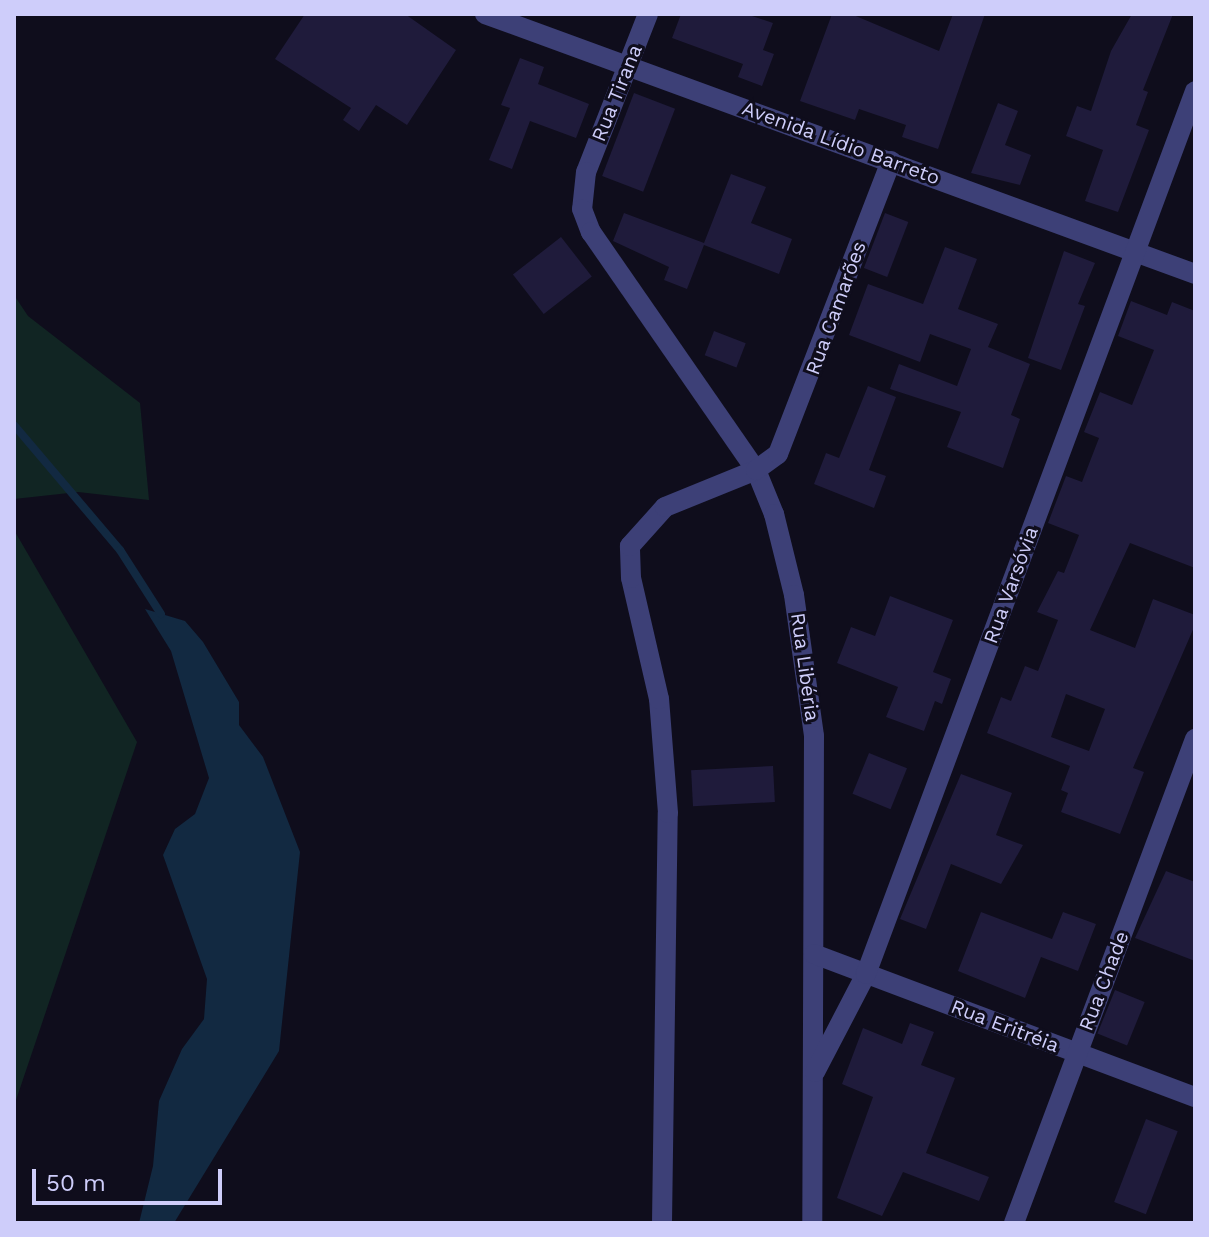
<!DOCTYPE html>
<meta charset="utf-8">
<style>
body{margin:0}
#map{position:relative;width:1209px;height:1237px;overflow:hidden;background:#0f0d1c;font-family:"Work Sans",sans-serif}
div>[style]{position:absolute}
.green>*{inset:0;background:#112523}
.water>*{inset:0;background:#122941}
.stream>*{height:8px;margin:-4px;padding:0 4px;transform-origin:4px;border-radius:4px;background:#122941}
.building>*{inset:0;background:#1f1b3b;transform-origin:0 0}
.minor>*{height:20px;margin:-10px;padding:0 10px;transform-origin:10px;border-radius:10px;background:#3d4077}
span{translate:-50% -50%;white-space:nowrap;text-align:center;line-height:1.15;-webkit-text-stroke:6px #0f0d1c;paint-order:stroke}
.street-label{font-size:20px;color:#cecdfa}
.frame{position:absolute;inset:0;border:16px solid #cecdfa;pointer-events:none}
.scale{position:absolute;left:32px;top:1169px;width:190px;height:36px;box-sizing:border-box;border:4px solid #cecdfa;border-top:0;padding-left:10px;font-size:24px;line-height:28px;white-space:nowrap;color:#cecdfa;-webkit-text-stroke:6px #0f0d1c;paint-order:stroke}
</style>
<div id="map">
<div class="green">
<div style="clip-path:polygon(14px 295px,28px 316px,140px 403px,149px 500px,78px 492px,14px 499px)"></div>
<div style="clip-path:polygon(14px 530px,137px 742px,14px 1106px)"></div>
</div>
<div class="water">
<div style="clip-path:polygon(145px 609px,185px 621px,203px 642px,239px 702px,239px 725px,263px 757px,300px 852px,279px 1051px,174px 1223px,139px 1223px,153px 1166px,159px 1101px,182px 1049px,204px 1019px,207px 979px,163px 855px,175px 829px,195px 814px,209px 778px,171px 651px)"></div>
</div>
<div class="stream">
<div style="left:14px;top:425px;width:164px;rotate:49.7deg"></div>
<div style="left:120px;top:550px;width:76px;rotate:57.4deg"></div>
</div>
<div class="building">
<div style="clip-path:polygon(305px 14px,405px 14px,456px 50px,407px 125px,376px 105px,359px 131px,343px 120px,351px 108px,275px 59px)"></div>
<div style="clip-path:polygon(681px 14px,746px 14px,773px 23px,763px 50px,774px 54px,762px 86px,738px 77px,743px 64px,672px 38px)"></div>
<div style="clip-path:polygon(832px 14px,851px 14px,939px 51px,953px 14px,985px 14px,938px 149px,902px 137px,906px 125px,859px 109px,855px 120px,800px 101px)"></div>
<div style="clip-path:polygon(1132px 14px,1173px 14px,1143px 90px,1148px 92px,1136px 125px,1149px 130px,1118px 212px,1085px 201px,1103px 150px,1066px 136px,1077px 106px,1091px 111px,1111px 51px)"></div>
<div style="clip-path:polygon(520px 58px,544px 67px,538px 84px,589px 104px,576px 138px,530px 121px,512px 169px,489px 160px,510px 108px,501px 105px)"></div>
<div style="left:634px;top:93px;width:44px;height:89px;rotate:21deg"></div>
<div style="clip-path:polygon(998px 103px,1018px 111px,1005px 145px,1031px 155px,1020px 185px,971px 173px)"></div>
<div style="clip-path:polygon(731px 174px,766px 187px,751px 223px,792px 239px,779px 274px,704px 245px,687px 289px,664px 280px,669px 267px,613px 241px,624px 213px,704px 243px)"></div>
<div style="left:885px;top:213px;width:25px;height:59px;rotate:21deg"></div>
<div style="left:561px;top:237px;width:50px;height:61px;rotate:52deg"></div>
<div style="clip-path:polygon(945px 247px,977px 259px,958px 309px,998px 324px,988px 347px,1030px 364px,1011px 415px,1020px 419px,1003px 468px,947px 447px,961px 412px,890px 389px,899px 364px,957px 386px,971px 349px,930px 334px,920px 362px,849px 335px,868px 284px,923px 304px)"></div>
<div style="clip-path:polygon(1064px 251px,1095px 263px,1078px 304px,1085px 306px,1061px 370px,1028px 358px)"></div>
<div style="clip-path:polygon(evenodd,1131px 301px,1167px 315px,1172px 302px,1195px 311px,1195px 568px,1130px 543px,1090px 630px,1135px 648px,1153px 599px,1195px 615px,1195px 625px,1133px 768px,1144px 772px,1120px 834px,1061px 812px,1068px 793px,1061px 790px,1070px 766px,987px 733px,1001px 697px,1011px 701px,1025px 666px,1038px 671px,1058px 620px,1037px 612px,1058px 571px,1064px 573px,1079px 535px,1048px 523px,1066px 476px,1082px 482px,1099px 438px,1084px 432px,1100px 392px,1132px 405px,1154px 350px,1118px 336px,1131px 301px,1066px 694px,1105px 709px,1089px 751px,1051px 737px,1066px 694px)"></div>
<div style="left:714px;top:331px;width:34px;height:26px;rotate:21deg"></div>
<div style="clip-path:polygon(868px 386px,896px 397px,869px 470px,886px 476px,874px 508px,814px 484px,826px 453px,839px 458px)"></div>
<div style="clip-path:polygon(890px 596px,953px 620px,933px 672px,951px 679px,942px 704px,935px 701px,924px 731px,886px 717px,898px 687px,837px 663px,851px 627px,875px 636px)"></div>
<div style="left:869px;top:753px;width:41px;height:44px;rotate:22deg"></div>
<div style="left:773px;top:766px;width:36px;height:82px;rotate:87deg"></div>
<div style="clip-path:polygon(961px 774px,1012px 793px,996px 835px,1023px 845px,1001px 884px,951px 864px,926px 929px,900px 919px)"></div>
<div style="clip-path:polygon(1166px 871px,1195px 882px,1195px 961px,1135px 938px)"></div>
<div style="clip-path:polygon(981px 912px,1052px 939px,1063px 912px,1096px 924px,1078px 971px,1041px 957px,1025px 998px,958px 971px)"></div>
<div style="left:1115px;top:990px;width:32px;height:47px;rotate:22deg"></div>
<div style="clip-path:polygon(910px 1023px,934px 1032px,921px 1065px,955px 1078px,926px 1153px,989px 1177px,979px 1201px,903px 1172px,882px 1216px,837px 1198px,873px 1097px,842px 1084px,863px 1028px,902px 1044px)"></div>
<div style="left:1146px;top:1119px;width:34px;height:89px;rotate:21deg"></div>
</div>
<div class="minor">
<div style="left:485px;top:14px;width:756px;rotate:20.11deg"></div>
<div style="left:648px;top:14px;width:170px;rotate:111.4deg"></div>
<div style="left:586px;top:172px;width:37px;rotate:96deg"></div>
<div style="left:582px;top:209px;width:25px;rotate:69deg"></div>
<div style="left:591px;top:232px;width:290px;rotate:55.3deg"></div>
<div style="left:756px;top:470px;width:48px;rotate:67.8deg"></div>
<div style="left:774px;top:514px;width:83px;rotate:76.1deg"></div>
<div style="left:794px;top:595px;width:142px;rotate:81.9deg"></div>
<div style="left:814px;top:736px;width:487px;rotate:90.2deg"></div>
<div style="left:814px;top:954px;width:407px;rotate:20.6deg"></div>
<div style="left:815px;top:1072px;width:110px;rotate:-62.5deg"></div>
<div style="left:866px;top:974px;width:942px;rotate:-69.56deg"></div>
<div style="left:662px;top:1223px;width:410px;rotate:-89.2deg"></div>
<div style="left:668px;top:813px;width:114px;rotate:-94.5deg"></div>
<div style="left:659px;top:699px;width:124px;rotate:-103deg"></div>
<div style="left:631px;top:578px;width:32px;rotate:-92deg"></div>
<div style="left:630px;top:546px;width:52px;rotate:-48.1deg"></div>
<div style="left:665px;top:507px;width:98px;rotate:-22.1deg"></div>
<div style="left:756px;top:470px;width:27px;rotate:-36deg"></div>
<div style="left:778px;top:454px;width:314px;rotate:-68.9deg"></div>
<div style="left:1014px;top:1223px;width:517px;rotate:-69.5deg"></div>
</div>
<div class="street-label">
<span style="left:617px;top:93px;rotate:-68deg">Rua Tirana</span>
<span style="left:841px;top:143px;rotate:20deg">Avenida Lídio Barreto</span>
<span style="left:836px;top:308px;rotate:-70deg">Rua Camarões</span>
<span style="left:1011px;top:585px;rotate:-70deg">Rua Varsóvia</span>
<span style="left:805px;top:667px;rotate:82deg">Rua Libéria</span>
<span style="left:1104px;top:981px;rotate:-69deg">Rua Chade</span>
<span style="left:1005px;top:1026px;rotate:21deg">Rua Eritréia</span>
</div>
<div class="frame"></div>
<div class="scale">50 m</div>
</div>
